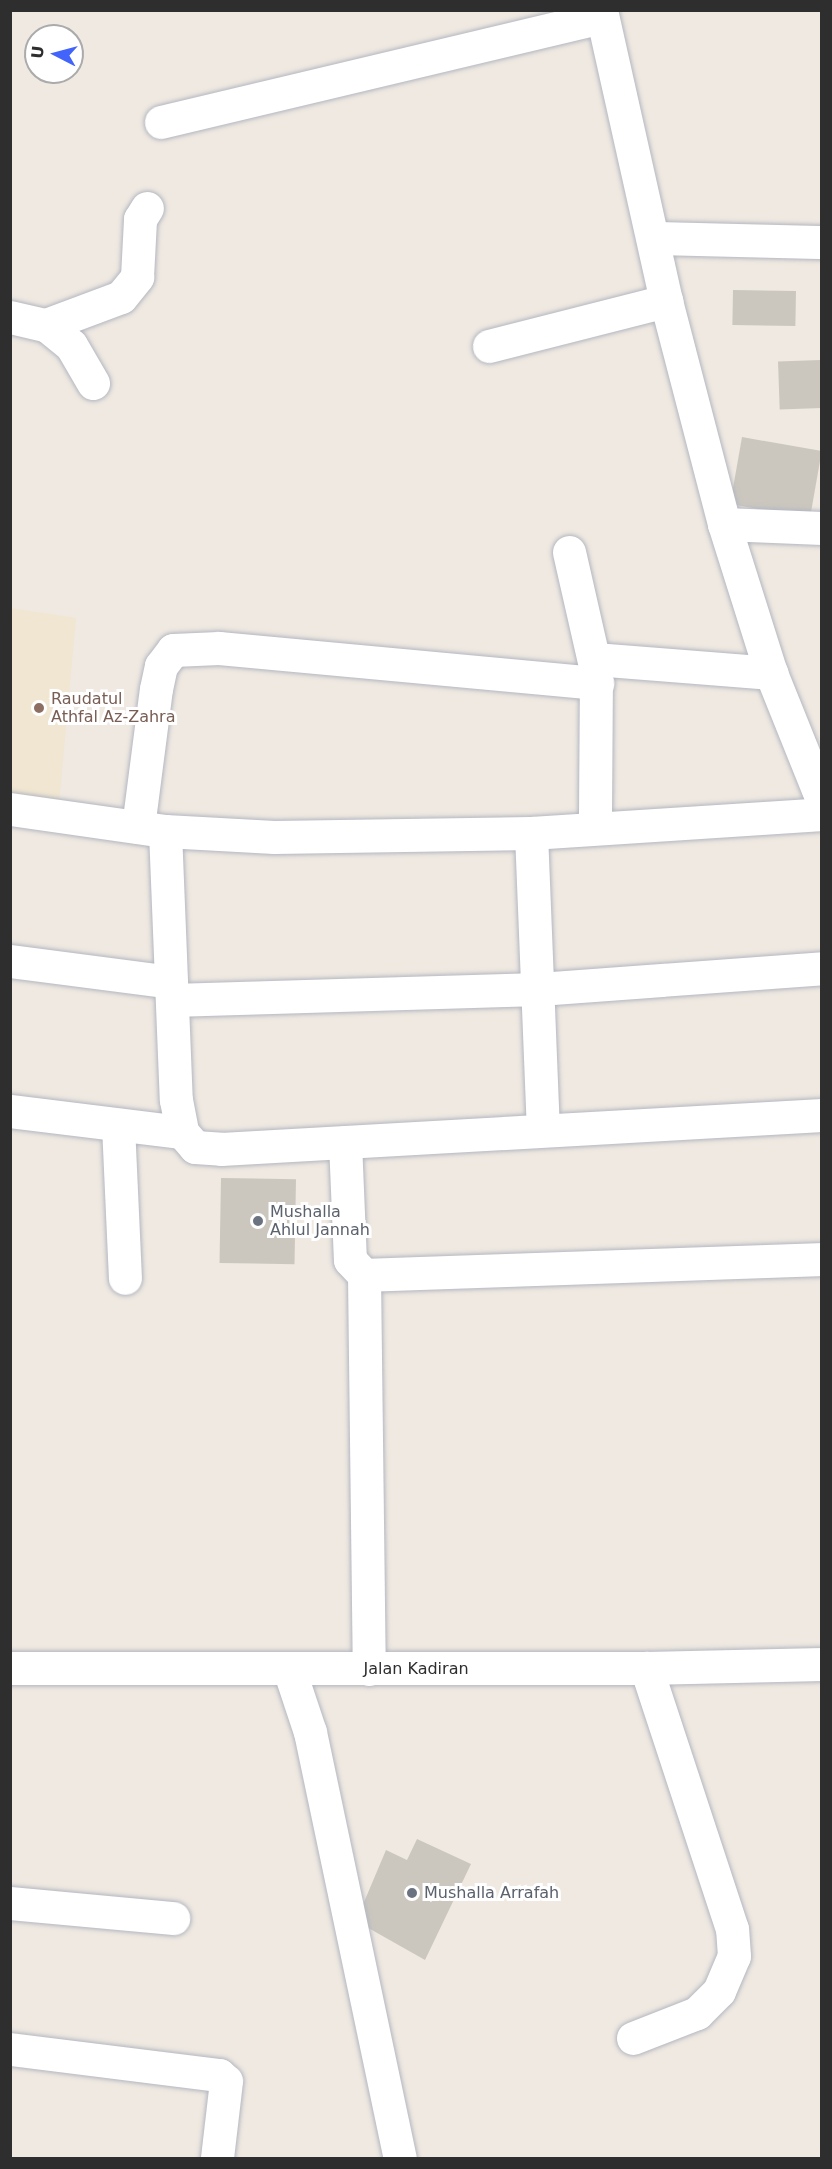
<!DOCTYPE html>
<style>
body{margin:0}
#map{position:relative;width:832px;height:2169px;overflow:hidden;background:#efe9e1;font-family:"DejaVu Sans",sans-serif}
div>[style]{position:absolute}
.education>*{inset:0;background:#f0e6d1}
.building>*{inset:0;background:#cbc7bf;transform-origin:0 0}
.roads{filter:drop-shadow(0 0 2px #b4b7c1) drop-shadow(0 0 2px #b4b7c1)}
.minor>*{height:33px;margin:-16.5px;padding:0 16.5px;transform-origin:16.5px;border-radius:16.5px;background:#fff}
.dots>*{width:16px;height:16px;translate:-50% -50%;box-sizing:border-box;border:3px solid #fff;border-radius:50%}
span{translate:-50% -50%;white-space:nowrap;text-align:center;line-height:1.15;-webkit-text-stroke:6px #fff;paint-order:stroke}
.education-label{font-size:16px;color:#785e54}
.left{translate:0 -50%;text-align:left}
.worship-label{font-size:16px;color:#5b616d}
.street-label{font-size:16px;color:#2e2e2e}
.frame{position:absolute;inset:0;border:12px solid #2e2e2e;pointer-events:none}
.north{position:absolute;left:24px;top:24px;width:60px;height:60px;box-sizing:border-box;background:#fff;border:2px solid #ababab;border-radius:50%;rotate:276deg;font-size:16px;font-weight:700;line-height:24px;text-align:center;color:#2e2e2e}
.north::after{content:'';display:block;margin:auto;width:21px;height:27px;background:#4264fb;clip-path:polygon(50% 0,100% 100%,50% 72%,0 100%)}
</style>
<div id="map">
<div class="education">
<div style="clip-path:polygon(10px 608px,76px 618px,59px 804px,11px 797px)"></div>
</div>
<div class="building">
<div style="left:733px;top:290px;width:63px;height:35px;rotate:1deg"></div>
<div style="left:820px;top:360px;width:48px;height:42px;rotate:88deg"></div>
<div style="left:742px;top:437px;width:81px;height:68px;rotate:10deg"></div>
<div style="left:221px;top:1178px;width:75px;height:85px;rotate:1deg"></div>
<div style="clip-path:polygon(417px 1839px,471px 1864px,425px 1960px,356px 1921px,386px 1850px,407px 1860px)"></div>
</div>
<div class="roads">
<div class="minor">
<div style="left:601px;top:10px;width:298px;rotate:77.4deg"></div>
<div style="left:666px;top:301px;width:230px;rotate:75.4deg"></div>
<div style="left:724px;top:524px;width:156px;rotate:72.5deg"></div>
<div style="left:771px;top:673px;width:137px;rotate:68.1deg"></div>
<div style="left:161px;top:122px;width:453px;rotate:-13.4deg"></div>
<div style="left:653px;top:238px;width:169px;rotate:1.4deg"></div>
<div style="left:10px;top:317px;width:37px;rotate:13deg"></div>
<div style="left:46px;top:325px;width:32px;rotate:39deg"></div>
<div style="left:71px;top:345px;width:44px;rotate:59.9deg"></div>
<div style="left:46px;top:325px;width:80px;rotate:-20.5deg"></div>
<div style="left:121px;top:297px;width:26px;rotate:-51deg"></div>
<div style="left:137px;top:277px;width:58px;rotate:-87deg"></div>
<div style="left:140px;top:219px;width:13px;rotate:-58deg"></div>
<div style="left:489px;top:346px;width:183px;rotate:-14.3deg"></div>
<div style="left:724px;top:524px;width:98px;rotate:2.3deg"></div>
<div style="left:569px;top:552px;width:122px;rotate:77.2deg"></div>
<div style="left:596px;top:671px;width:157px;rotate:90.4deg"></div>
<div style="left:595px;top:659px;width:177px;rotate:4.5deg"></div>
<div style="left:10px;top:809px;width:157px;rotate:8.1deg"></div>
<div style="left:165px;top:831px;width:109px;rotate:3.2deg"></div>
<div style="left:274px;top:837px;width:257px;rotate:-0.9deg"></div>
<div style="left:531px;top:833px;width:292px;rotate:-3.7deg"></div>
<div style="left:138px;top:827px;width:139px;rotate:-82.6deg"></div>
<div style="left:156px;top:689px;width:24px;rotate:-78deg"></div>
<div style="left:161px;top:666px;width:20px;rotate:-53deg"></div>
<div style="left:173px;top:650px;width:46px;rotate:-2.5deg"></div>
<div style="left:219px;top:648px;width:380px;rotate:5.3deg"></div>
<div style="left:165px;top:831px;width:269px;rotate:87.7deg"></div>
<div style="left:176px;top:1100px;width:33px;rotate:79deg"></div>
<div style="left:182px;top:1132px;width:20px;rotate:49deg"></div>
<div style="left:195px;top:1147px;width:26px;rotate:4deg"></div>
<div style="left:221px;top:1149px;width:602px;rotate:-3.24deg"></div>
<div style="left:531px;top:833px;width:297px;rotate:87.7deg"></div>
<div style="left:10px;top:961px;width:162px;rotate:7.4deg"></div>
<div style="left:172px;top:1000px;width:367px;rotate:-1.7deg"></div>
<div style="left:539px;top:989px;width:284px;rotate:-4.2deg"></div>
<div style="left:10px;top:1111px;width:173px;rotate:7deg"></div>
<div style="left:118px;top:1125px;width:153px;rotate:87.4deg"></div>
<div style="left:345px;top:1142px;width:118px;rotate:87.6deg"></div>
<div style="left:350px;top:1260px;width:21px;rotate:47deg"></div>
<div style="left:364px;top:1275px;width:458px;rotate:-2deg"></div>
<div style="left:364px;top:1275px;width:394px;rotate:89.3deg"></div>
<div style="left:10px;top:1668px;width:636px"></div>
<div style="left:646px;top:1668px;width:176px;rotate:-1.3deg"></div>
<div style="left:289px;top:1669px;width:66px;rotate:71.6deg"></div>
<div style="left:310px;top:1732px;width:435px;rotate:78.1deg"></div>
<div style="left:10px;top:1903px;width:164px;rotate:5.3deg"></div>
<div style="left:633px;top:2038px;width:69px;rotate:-21.3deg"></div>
<div style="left:697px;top:2013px;width:31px;rotate:-45deg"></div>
<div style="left:719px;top:1991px;width:38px;rotate:-67deg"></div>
<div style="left:734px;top:1956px;width:27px;rotate:-94deg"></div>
<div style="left:732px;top:1929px;width:275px;rotate:-108.2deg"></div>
<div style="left:10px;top:2049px;width:211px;rotate:7.1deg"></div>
<div style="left:219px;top:2075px;width:9px;rotate:41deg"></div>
<div style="left:226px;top:2081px;width:78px;rotate:96.7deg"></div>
</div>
</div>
<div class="dots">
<div style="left:39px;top:708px;background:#8d6e63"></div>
<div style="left:258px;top:1221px;background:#6b7280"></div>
<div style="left:412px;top:1893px;background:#6b7280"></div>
</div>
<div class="education-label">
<span class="left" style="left:51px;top:708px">Raudatul<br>Athfal Az-Zahra</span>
</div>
<div class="worship-label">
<span class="left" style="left:270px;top:1221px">Mushalla<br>Ahlul Jannah</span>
<span class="left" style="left:424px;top:1893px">Mushalla Arrafah</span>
</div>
<div class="street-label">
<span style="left:416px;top:1669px">Jalan Kadiran</span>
</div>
<div class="frame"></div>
<div class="north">U</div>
</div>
